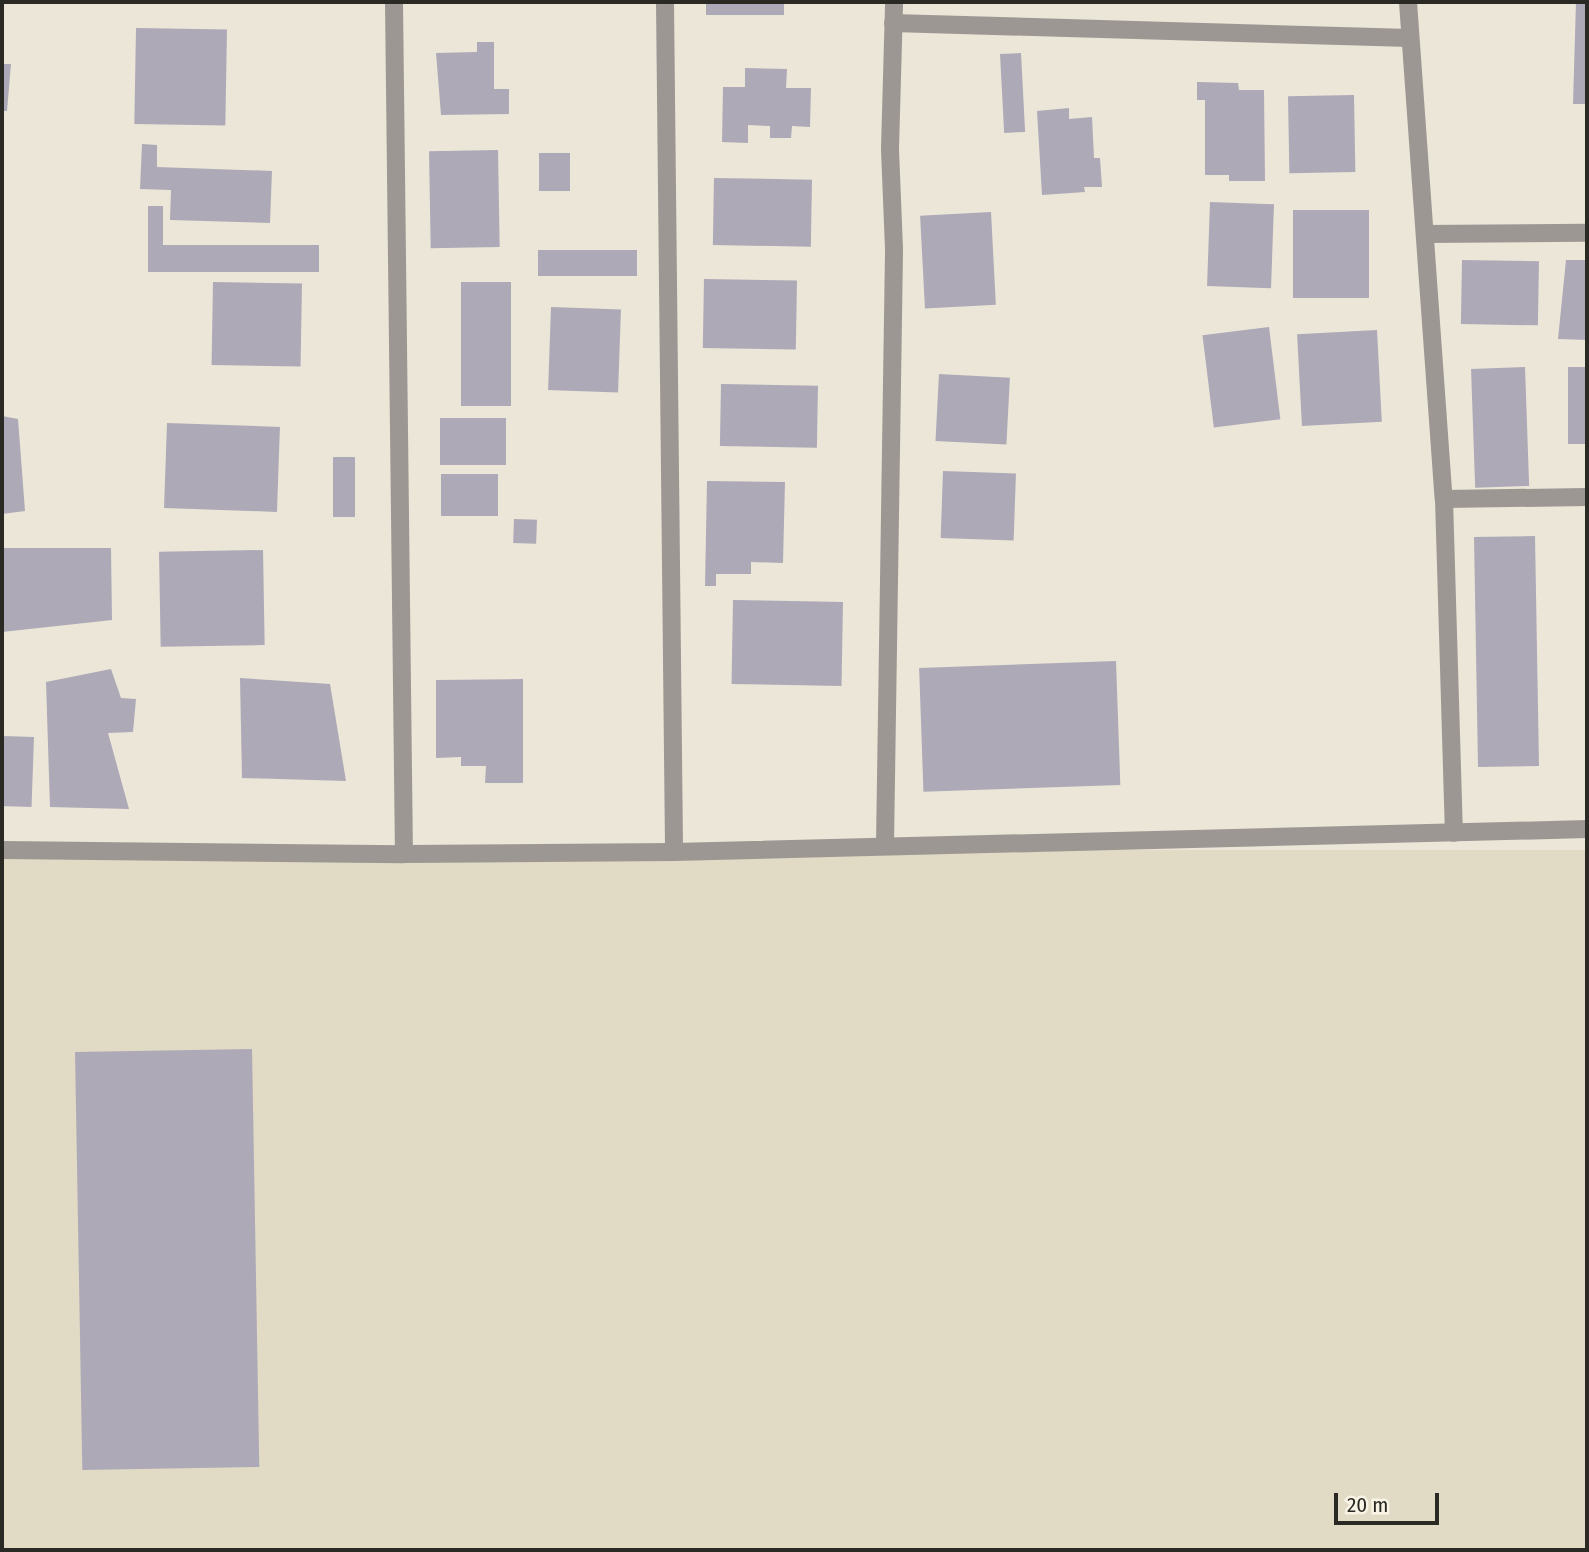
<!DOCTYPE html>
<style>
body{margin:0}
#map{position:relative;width:1589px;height:1552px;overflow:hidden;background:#ebe6d8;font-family:"Fira Sans Condensed",sans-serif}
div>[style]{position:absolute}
.built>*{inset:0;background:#e1dac4;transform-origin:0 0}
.building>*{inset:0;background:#ada9b7;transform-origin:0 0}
.street>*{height:18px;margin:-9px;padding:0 9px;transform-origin:9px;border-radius:9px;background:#9c9792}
span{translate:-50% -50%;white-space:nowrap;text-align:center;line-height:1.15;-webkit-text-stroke:5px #f8f3e5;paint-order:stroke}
.frame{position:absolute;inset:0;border:4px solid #2a2923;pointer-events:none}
.scale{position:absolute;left:1334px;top:1493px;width:105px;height:32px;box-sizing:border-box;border:4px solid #2a2923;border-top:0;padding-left:9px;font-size:21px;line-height:24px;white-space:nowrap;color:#2a2923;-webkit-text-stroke:5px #f8f3e5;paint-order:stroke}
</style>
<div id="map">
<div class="built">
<div style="left:1587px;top:850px;width:700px;height:1585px;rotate:90deg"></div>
</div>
<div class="building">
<div style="left:706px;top:2px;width:78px;height:13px"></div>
<div style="clip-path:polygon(1576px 2px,1587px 2px,1587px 104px,1573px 104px)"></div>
<div style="left:136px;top:28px;width:91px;height:96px;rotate:1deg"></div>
<div style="clip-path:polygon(477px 42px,494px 42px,494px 89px,509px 89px,509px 114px,441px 115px,436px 53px,477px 52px)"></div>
<div style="left:1021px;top:53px;width:79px;height:21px;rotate:87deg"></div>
<div style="clip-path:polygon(2px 64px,11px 64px,7px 111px,2px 111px)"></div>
<div style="clip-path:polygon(745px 68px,787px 69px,786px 88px,811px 88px,810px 127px,792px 126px,791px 138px,770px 138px,770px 126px,748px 125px,748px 143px,722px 142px,723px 87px,745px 87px)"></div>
<div style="clip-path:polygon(1197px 82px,1238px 83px,1239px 90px,1264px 90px,1265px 181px,1229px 181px,1229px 175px,1205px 175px,1205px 100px,1197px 100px)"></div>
<div style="left:1354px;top:95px;width:77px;height:66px;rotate:89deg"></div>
<div style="clip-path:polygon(1069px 108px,1069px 119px,1092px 117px,1094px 158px,1100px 158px,1102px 187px,1084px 187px,1085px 192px,1042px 195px,1037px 111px)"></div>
<div style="clip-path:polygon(142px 144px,157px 145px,157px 167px,272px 171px,270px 223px,170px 220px,171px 190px,140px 189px)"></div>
<div style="left:498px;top:150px;width:97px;height:69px;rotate:89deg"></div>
<div style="left:539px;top:153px;width:31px;height:38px"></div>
<div style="left:714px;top:178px;width:98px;height:67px;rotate:1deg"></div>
<div style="left:1210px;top:202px;width:64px;height:84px;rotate:2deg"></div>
<div style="clip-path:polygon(148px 206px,163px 206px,163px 245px,319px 245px,319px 272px,148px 272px)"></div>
<div style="left:1369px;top:210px;width:88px;height:76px;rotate:90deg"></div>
<div style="left:991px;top:212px;width:93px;height:71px;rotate:87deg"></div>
<div style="left:637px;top:250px;width:26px;height:99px;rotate:90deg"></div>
<div style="left:1462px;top:260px;width:77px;height:64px;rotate:1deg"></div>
<div style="clip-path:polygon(1566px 260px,1587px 260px,1587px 340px,1558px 339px)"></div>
<div style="left:704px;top:279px;width:93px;height:69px;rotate:1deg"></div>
<div style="left:213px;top:282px;width:89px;height:83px;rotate:1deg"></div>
<div style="left:511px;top:282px;width:124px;height:50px;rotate:90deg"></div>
<div style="left:551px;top:307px;width:70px;height:83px;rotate:2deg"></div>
<div style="left:1269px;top:327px;width:93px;height:67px;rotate:83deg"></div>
<div style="left:1377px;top:330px;width:92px;height:80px;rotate:87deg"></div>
<div style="left:1525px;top:367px;width:119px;height:54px;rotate:88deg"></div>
<div style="left:1568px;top:367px;width:19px;height:77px"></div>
<div style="left:939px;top:374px;width:71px;height:67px;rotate:3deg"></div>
<div style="left:721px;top:384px;width:97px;height:62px;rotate:1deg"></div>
<div style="clip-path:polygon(2px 416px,18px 419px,25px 511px,2px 514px)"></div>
<div style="left:506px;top:418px;width:47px;height:66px;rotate:90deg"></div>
<div style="left:167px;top:423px;width:113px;height:85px;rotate:2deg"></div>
<div style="left:355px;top:457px;width:60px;height:22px;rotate:90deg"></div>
<div style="left:943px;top:471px;width:73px;height:67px;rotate:2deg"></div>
<div style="left:498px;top:474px;width:42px;height:57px;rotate:90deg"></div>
<div style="clip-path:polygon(707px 481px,785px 482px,783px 563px,751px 562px,751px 574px,716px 574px,716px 586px,705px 586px)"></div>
<div style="left:514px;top:519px;width:23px;height:24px;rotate:2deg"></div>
<div style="left:1535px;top:536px;width:230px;height:61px;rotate:89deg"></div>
<div style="clip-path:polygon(4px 548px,111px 548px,112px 620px,2px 632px)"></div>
<div style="left:263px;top:550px;width:95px;height:104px;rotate:89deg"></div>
<div style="left:733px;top:600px;width:110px;height:84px;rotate:1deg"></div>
<div style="left:1116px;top:661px;width:124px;height:197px;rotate:88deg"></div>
<div style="clip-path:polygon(111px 669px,121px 698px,136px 699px,133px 732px,108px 733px,129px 809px,50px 807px,46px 682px)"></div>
<div style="clip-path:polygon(240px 678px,330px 684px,346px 781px,242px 778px)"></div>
<div style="clip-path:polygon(523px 679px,523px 783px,485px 783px,486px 766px,461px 766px,461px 757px,436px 758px,436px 680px)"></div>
<div style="left:2px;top:736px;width:32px;height:70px;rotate:2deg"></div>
<div style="left:252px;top:1049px;width:418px;height:177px;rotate:89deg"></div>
</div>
<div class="street">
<div style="left:394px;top:2px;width:852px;rotate:89.33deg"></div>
<div style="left:665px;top:2px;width:850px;rotate:89.39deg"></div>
<div style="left:1408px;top:2px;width:498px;rotate:85.9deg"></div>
<div style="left:1444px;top:499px;width:334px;rotate:88.3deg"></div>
<div style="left:893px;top:23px;width:517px;rotate:1.66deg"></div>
<div style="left:1425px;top:234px;width:162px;rotate:-0.4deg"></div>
<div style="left:1444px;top:499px;width:143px;rotate:-0.8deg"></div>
<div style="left:885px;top:844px;width:595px;rotate:-89.13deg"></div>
<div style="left:894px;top:249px;width:100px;rotate:-92.3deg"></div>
<div style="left:890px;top:149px;width:147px;rotate:-88.4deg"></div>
<div style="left:2px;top:850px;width:402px;rotate:0.6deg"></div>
<div style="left:404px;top:854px;width:270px;rotate:-0.4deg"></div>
<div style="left:674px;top:852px;width:913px;rotate:-1.44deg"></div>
</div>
<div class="frame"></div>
<div class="scale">20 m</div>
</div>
